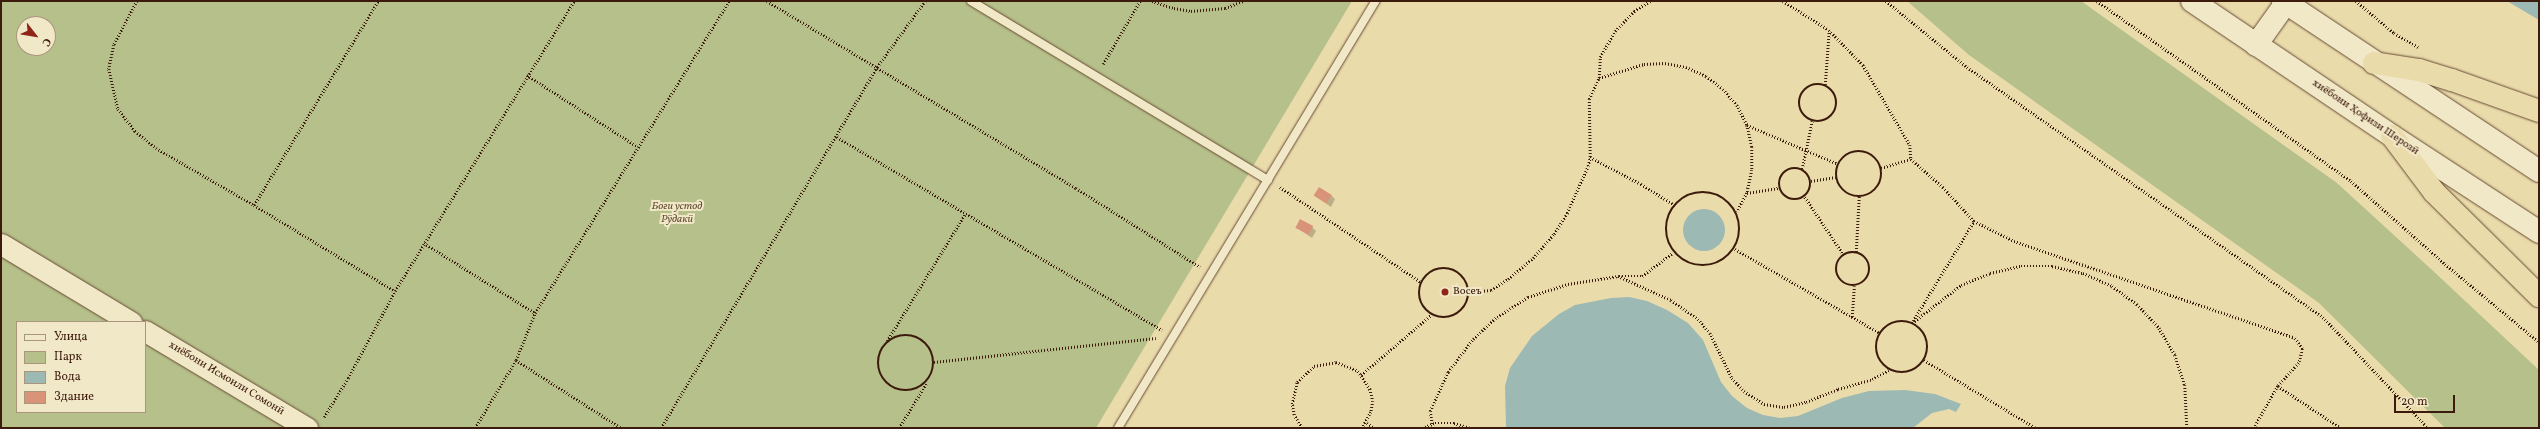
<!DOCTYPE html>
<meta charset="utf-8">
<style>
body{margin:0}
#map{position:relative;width:2540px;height:429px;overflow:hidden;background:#eadbab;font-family:Vollkorn,serif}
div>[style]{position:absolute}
.green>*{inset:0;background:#b6c08a}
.water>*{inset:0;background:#9cb9b4}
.round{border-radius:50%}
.shadow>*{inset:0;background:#0003}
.building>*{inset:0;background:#d99379;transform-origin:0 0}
.path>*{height:2.5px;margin-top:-1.25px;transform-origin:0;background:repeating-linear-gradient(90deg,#3d1b0c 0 1px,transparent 0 3px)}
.path>.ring{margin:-1.25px;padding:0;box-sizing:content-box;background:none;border:2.5px solid #3d1b0c;border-radius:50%}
.roads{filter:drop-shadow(0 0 1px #684b34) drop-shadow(0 0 1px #684b34)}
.service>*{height:8px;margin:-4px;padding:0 4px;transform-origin:4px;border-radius:4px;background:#f1e8c8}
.tertiary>*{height:21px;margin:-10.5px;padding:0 10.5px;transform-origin:10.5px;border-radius:10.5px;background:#f1e8c8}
.secondary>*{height:22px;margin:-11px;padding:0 11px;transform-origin:11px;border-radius:11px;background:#f1e8c8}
.trunk>*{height:22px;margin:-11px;padding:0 11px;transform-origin:11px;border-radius:11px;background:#eadbab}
.dots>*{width:11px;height:11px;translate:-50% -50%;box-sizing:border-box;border:2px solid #f1e8c8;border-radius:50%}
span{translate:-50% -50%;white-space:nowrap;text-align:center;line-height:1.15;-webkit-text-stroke:4px #f1e8c8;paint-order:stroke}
.street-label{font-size:11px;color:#3d1b0c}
.park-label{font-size:11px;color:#614d32;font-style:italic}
.poi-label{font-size:11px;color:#3d1b0c}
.left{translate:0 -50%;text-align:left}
.frame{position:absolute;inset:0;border:2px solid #3d1b0c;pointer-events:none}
.legend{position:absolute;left:16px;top:321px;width:130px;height:92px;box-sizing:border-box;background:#f1e8c8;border:1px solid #a9967d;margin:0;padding:5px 7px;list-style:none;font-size:12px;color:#3d1b0c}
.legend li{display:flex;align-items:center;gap:8px;height:20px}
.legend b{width:20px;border:1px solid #a9967d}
.north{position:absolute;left:16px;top:16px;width:40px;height:40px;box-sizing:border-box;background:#f1e8c8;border:1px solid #a9967d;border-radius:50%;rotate:121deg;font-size:11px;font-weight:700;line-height:16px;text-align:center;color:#3d1b0c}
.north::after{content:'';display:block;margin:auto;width:14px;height:18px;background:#8f2418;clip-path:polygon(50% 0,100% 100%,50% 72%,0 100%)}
.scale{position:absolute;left:2394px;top:395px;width:61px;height:18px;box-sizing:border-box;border:2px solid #3d1b0c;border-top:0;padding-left:5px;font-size:12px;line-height:14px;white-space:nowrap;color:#3d1b0c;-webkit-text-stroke:3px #f1e8c8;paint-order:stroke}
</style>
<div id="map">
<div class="green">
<div style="clip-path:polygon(evenodd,1px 1px,1352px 1px,1096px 428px,1px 428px,1px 1px,24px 24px,48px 24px,48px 48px,24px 48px,24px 24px,1px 1px,17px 322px,145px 322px,145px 412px,17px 412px,17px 322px)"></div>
<div style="clip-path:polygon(1907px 1px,2081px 1px,2337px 183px,2431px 269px,2539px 370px,2539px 428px,2445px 428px,2319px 303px,1969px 55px)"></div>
</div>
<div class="water">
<div style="clip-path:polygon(2507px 1px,2539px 1px,2539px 20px)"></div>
<div class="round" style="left:1683px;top:209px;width:42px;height:42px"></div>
<div style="clip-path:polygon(1629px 297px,1647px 301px,1667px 310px,1688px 323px,1703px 340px,1721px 382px,1732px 396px,1747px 408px,1763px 415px,1780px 418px,1798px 416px,1842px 398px,1869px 391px,1905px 390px,1935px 394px,1961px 404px,1956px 412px,1949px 409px,1932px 413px,1913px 428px,1506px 428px,1505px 386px,1510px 368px,1532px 336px,1559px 314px,1575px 305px,1611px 298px)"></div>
</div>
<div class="shadow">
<div style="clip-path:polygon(1331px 195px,1335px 199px,1331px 207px,1315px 196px)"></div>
<div style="clip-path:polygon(1296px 227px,1312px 227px,1316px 231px,1312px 238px)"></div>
</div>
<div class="building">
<div style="left:1319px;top:187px;width:15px;height:10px;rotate:32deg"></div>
<div style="left:1300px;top:219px;width:15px;height:10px;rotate:28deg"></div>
</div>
<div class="path">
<div style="left:137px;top:1px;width:50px;rotate:117.6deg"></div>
<div style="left:114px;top:45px;width:25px;rotate:102deg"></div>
<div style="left:109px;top:69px;width:41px;rotate:77.3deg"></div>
<div style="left:118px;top:109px;width:28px;rotate:52deg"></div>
<div style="left:135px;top:131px;width:27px;rotate:39deg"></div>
<div style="left:156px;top:148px;width:113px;rotate:30.2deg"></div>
<div style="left:254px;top:205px;width:239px;rotate:-58.7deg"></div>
<div style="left:767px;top:1px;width:361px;rotate:31.2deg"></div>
<div style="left:1076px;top:188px;width:147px;rotate:32.5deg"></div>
<div style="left:1152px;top:1px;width:23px;rotate:18deg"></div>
<div style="left:1174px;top:8px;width:17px;rotate:10deg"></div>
<div style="left:1191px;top:11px;width:34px;rotate:-5deg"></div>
<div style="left:1225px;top:8px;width:19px;rotate:-21deg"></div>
<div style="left:1783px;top:1px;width:54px;rotate:32.2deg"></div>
<div style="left:1829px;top:30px;width:49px;rotate:45.8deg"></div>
<div style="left:1863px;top:65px;width:93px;rotate:59.6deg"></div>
<div style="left:1910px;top:145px;width:14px;rotate:86deg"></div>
<div style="left:1911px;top:159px;width:43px;rotate:41.2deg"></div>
<div style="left:1943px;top:187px;width:46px;rotate:47.6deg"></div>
<div style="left:1974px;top:221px;width:45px;rotate:26.6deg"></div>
<div style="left:2014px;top:241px;width:297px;rotate:19deg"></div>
<div style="left:2295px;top:338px;width:14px;rotate:54deg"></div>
<div style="left:2303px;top:349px;width:15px;rotate:106deg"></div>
<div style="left:2299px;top:363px;width:31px;rotate:132deg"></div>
<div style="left:2278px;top:386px;width:48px;rotate:119.7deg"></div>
<div style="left:1886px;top:1px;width:104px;rotate:39.2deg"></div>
<div style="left:1967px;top:67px;width:438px;rotate:35.1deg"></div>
<div style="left:2325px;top:319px;width:150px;rotate:46.6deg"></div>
<div style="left:2097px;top:1px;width:311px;rotate:35.3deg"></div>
<div style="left:2351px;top:181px;width:125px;rotate:41.4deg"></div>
<div style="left:2445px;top:264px;width:122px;rotate:39.7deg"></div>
<div style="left:2356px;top:1px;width:50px;rotate:40.1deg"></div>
<div style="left:2394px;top:33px;width:28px;rotate:30deg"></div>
<div style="left:1103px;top:64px;width:73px;rotate:-59.6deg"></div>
<div style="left:527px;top:75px;width:132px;rotate:33deg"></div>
<div style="left:1599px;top:78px;width:47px;rotate:-17.3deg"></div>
<div style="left:1644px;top:64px;width:21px;rotate:-3deg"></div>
<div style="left:1665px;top:63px;width:21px;rotate:11deg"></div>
<div style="left:1686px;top:67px;width:22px;rotate:24deg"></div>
<div style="left:1706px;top:76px;width:21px;rotate:37deg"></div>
<div style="left:1723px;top:89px;width:21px;rotate:49deg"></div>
<div style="left:1737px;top:105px;width:22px;rotate:63deg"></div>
<div style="left:1747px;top:125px;width:23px;rotate:77deg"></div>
<div style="left:1752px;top:147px;width:23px;rotate:90deg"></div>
<div style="left:1752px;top:170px;width:24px;rotate:102deg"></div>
<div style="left:1747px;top:193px;width:21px;rotate:118deg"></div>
<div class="ring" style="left:1799px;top:84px;width:35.5px;height:35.5px"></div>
<div style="left:1825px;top:85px;width:54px;rotate:-85.8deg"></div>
<div style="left:1747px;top:125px;width:99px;rotate:23.2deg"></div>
<div style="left:837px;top:137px;width:378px;rotate:30.7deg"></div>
<div class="ring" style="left:1836px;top:151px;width:43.5px;height:43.5px"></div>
<div style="left:1590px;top:157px;width:58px;rotate:27.9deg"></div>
<div style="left:1641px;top:184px;width:39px;rotate:32deg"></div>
<div style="left:1881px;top:168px;width:31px;rotate:-17deg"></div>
<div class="ring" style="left:1779px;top:168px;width:29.5px;height:29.5px"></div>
<div style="left:1802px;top:169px;width:49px;rotate:-78.2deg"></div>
<div style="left:1811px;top:181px;width:25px;rotate:-9deg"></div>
<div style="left:1280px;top:187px;width:170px;rotate:34deg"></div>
<div class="ring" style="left:1666px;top:192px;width:71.5px;height:71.5px"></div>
<div style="left:1747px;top:193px;width:33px;rotate:-9deg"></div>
<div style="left:1805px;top:197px;width:70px;rotate:56.1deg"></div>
<div style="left:254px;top:205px;width:165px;rotate:31.4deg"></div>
<div style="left:424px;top:243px;width:131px;rotate:32.2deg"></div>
<div style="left:1735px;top:249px;width:168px;rotate:30.1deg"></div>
<div style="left:1856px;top:252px;width:56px;rotate:-86.9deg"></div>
<div class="ring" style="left:1836px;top:252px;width:31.5px;height:31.5px"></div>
<div class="ring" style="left:1419px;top:268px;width:47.5px;height:47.5px"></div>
<div style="left:1619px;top:276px;width:23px"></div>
<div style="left:1642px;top:276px;width:39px;rotate:-37deg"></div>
<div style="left:1469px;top:292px;width:22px;rotate:-5deg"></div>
<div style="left:1491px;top:290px;width:20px;rotate:-33deg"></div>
<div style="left:1508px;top:279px;width:33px;rotate:-40deg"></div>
<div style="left:1533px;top:258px;width:32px;rotate:-49deg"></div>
<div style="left:1554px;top:234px;width:25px;rotate:-58deg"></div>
<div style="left:1567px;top:213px;width:51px;rotate:-65.9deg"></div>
<div style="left:1588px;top:166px;width:9px;rotate:-77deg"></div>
<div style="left:1590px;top:157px;width:58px;rotate:-91deg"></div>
<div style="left:1589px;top:99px;width:23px;rotate:-65deg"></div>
<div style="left:1599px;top:78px;width:21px;rotate:-87deg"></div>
<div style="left:1600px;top:57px;width:30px;rotate:-60deg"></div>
<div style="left:1615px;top:31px;width:28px;rotate:-46deg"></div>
<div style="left:1634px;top:11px;width:19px;rotate:-32deg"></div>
<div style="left:1852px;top:317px;width:31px;rotate:-86deg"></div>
<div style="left:1913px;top:321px;width:117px;rotate:-58.6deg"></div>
<div class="ring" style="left:1876px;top:321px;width:49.5px;height:49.5px"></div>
<div style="left:1912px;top:323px;width:62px;rotate:-37.8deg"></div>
<div style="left:1961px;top:285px;width:31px;rotate:-22deg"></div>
<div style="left:1990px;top:273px;width:32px;rotate:-13deg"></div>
<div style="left:2021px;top:266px;width:31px"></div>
<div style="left:2052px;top:266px;width:32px;rotate:13deg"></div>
<div style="left:2083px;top:273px;width:32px;rotate:24deg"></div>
<div style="left:2112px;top:286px;width:31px;rotate:36deg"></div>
<div style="left:2137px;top:304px;width:33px;rotate:47deg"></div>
<div style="left:2159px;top:328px;width:31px;rotate:59deg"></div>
<div style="left:2175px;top:355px;width:32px;rotate:72deg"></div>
<div style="left:2185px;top:385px;width:43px;rotate:87.3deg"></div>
<div class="ring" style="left:878px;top:335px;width:53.5px;height:53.5px"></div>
<div style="left:887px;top:341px;width:149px;rotate:-58.4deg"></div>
<div style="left:516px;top:360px;width:125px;rotate:32.9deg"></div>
<div style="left:1924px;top:360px;width:131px;rotate:31.3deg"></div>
<div style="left:934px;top:362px;width:223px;rotate:-6.2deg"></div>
<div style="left:1361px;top:375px;width:92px;rotate:-40.6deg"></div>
<div style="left:2278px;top:386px;width:76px;rotate:33.7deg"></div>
<div style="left:324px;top:417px;width:46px;rotate:-58.4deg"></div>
<div style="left:348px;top:378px;width:99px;rotate:-61.6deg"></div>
<div style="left:395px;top:291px;width:341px;rotate:-58.3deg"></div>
<div style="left:1367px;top:423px;width:9px;rotate:32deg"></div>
<div style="left:1432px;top:424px;width:13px;rotate:-99deg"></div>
<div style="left:1430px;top:411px;width:43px;rotate:-65.2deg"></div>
<div style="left:1448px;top:372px;width:41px;rotate:-52.9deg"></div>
<div style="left:1473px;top:339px;width:33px;rotate:-43deg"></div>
<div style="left:1497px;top:317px;width:37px;rotate:-33deg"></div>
<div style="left:1528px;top:297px;width:42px;rotate:-18deg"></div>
<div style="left:1568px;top:284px;width:51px;rotate:-9.1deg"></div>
<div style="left:1618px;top:276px;width:58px;rotate:24.4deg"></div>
<div style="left:1671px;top:300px;width:33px;rotate:35deg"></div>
<div style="left:1698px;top:319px;width:18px;rotate:49deg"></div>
<div style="left:1710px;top:333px;width:50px;rotate:63.9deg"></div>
<div style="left:1732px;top:378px;width:18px;rotate:47deg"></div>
<div style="left:1744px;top:391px;width:24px;rotate:33deg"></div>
<div style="left:1764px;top:404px;width:20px;rotate:9deg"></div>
<div style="left:1784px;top:407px;width:23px;rotate:-13deg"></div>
<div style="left:1806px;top:402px;width:35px;rotate:-22deg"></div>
<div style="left:1838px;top:389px;width:35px;rotate:-16deg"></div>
<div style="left:1872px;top:379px;width:19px;rotate:-28deg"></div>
<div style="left:475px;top:428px;width:79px;rotate:-58.9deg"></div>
<div style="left:516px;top:360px;width:51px;rotate:-68deg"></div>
<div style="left:535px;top:313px;width:367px;rotate:-58.1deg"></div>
<div style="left:661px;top:428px;width:421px;rotate:-59.1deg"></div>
<div style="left:877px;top:67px;width:82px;rotate:-54deg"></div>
<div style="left:899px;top:428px;width:52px;rotate:-58.5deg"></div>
<div style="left:1302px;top:428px;width:15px;rotate:-122deg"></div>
<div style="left:1294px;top:415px;width:11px;rotate:-100deg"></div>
<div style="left:1292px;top:404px;width:23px;rotate:-77deg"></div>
<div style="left:1297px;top:382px;width:23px;rotate:-43deg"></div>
<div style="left:1314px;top:366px;width:22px;rotate:-10deg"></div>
<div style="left:1336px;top:362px;width:24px;rotate:22deg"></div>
<div style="left:1358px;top:371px;width:22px;rotate:56deg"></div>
<div style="left:1370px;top:389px;width:12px;rotate:76deg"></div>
<div style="left:1373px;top:401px;width:11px;rotate:100deg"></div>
<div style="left:1371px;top:412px;width:18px;rotate:119deg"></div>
<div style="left:1422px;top:428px;width:14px;rotate:-21deg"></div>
<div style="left:1435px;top:423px;width:19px"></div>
<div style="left:1454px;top:423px;width:17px;rotate:17deg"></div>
</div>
<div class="roads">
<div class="service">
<div style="left:971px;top:1px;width:347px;rotate:31.1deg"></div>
<div style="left:1118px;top:428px;width:499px;rotate:-58.9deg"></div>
</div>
<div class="tertiary">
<div style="left:1px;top:244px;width:152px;rotate:31deg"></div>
<div style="left:145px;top:331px;width:189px;rotate:30.9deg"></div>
</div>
<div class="secondary">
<div style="left:2192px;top:1px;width:241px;rotate:34deg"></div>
<div style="left:2392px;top:136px;width:176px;rotate:33.1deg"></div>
<div style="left:2283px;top:1px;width:307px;rotate:33.6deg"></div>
<div style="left:2256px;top:45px;width:52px;rotate:-54.5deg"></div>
</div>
<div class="trunk">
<div style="left:2374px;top:63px;width:46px;rotate:8.8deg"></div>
<div style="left:2419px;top:70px;width:34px;rotate:17deg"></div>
<div style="left:2452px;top:80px;width:92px;rotate:19.6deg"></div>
<div style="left:2392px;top:136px;width:70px;rotate:53.1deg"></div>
<div style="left:2434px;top:192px;width:148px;rotate:44.7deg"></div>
</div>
</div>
<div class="dots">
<div style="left:1445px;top:292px;background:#8f2418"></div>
</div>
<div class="street-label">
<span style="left:2365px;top:118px;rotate:34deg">хиёбони Ҳофизи Шерозӣ</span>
<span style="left:226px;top:379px;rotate:31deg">хиёбони Исмоили Сомонӣ</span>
</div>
<div class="park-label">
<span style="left:677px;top:214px">Боғи устод<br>Рӯдакӣ</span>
</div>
<div class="poi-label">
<span class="left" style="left:1453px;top:292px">Восеъ</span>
</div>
<div class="frame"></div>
<ul class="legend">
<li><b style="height:5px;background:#f1e8c8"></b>Улица</li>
<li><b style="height:11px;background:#b6c08a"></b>Парк</li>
<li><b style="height:11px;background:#9cb9b4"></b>Вода</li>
<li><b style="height:11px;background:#d99379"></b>Здание</li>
</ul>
<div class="north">С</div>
<div class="scale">20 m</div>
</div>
